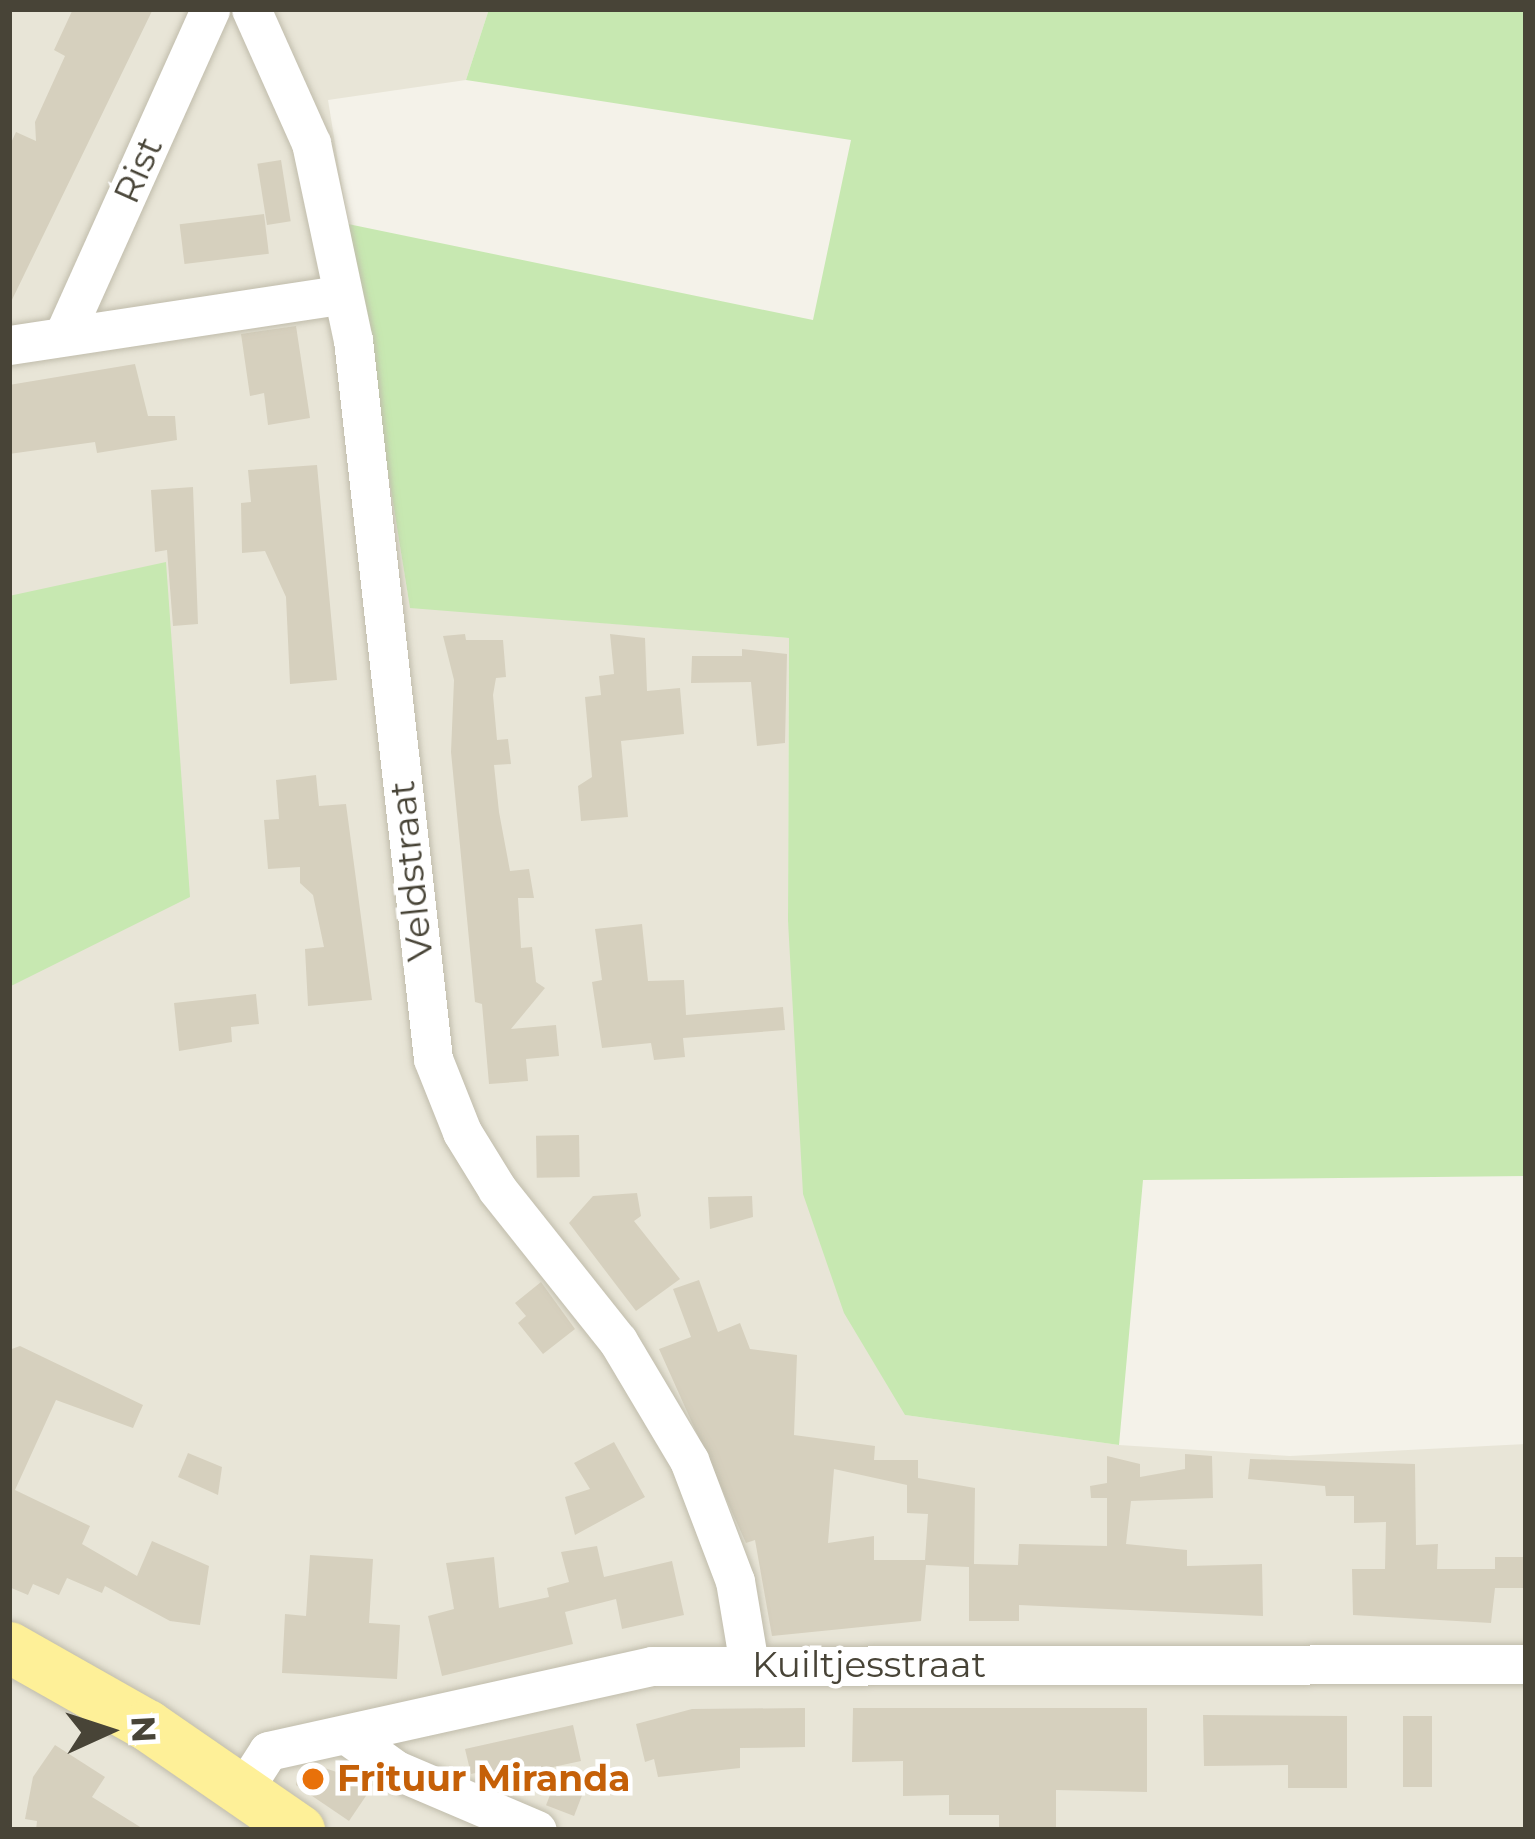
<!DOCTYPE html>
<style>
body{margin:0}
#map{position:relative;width:1535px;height:1839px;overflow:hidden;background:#f4f2e9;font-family:Montserrat,sans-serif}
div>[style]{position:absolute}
.residential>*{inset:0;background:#e8e5d7}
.green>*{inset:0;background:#c7e8b1}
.building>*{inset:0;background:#d6d0be;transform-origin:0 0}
.roads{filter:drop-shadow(0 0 3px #c0bcab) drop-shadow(0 0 3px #c0bcab)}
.minor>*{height:39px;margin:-19.5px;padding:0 19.5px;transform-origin:19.5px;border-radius:19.5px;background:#fff}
.major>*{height:51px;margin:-25.5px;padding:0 25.5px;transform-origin:25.5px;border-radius:25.5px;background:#fef098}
.dots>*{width:33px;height:33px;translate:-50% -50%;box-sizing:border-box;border:6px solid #fff;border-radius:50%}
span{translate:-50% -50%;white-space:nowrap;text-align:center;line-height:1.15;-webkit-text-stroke:9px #fff;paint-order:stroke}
.street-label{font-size:36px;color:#484437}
.food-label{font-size:36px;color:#c56008;font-weight:700}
.left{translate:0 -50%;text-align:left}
.frame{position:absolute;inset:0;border:12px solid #484437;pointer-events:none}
.north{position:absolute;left:48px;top:1671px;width:120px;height:120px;-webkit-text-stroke:9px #fff;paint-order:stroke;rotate:87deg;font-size:33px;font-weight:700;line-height:48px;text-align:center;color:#484437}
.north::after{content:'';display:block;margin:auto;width:42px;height:54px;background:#484437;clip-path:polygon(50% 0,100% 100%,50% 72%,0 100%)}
</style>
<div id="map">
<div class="residential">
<div style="clip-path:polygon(9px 9px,489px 9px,466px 80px,328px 100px,410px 607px,789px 638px,788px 921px,905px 1415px,1119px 1445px,1290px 1456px,1526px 1444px,1526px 1830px,9px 1830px)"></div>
</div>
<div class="green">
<div style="clip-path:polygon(489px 9px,1526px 9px,1526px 1176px,1143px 1180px,1119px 1445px,905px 1415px,844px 1313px,803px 1194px,788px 921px,789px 638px,410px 608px,348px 224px,813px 320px,851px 140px,466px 80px)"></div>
<div style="clip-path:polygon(166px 562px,190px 897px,9px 987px,9px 596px)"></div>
</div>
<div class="building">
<div style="clip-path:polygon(73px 9px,153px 9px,9px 306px,9px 147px,16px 132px,36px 141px,35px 122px,65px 56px,54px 50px)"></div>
<div style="left:281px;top:160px;width:62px;height:24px;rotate:81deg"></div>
<div style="left:264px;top:214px;width:40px;height:85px;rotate:83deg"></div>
<div style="clip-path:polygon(296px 326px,310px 418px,268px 425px,264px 393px,250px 396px,241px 334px)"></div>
<div style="clip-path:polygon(135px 364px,148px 416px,175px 416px,177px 440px,97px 453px,95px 442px,9px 454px,9px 385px)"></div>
<div style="clip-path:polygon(317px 465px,337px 680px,290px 684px,286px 597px,265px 551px,242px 553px,241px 503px,251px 502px,248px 470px)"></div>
<div style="clip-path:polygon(193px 487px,198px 624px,173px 626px,167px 550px,155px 552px,151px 490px)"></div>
<div style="clip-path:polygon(465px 634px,466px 640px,503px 640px,506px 677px,496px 678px,493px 695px,497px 740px,508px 739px,511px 764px,494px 765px,499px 812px,510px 871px,529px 869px,534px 898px,518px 898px,521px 948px,532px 947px,536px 982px,545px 988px,511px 1029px,556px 1025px,559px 1056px,526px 1059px,528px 1081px,489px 1084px,482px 1004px,475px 1002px,451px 752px,454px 680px,443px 636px)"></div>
<div style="clip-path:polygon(610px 634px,645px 638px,647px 691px,680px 688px,684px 734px,621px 741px,628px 817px,581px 821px,578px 786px,592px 777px,585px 697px,601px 695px,599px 676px,614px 674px)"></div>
<div style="clip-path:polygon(742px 649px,787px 654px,785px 743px,757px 746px,751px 682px,691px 683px,692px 656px,742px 656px)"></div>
<div style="clip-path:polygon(316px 775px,319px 806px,346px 804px,372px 1000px,308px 1006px,305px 949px,324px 947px,313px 895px,300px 883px,300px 867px,268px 869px,264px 820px,279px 819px,276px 780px)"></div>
<div style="clip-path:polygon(642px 924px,648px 981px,684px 980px,686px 1015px,783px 1007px,785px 1030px,683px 1038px,685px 1057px,654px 1060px,651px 1043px,602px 1048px,592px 982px,602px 980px,595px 929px)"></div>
<div style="clip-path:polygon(256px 994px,259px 1024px,231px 1027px,232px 1042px,179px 1051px,174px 1003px)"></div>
<div style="left:579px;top:1135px;width:42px;height:43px;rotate:89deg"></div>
<div style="clip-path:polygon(637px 1193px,641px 1216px,634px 1221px,680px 1279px,636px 1311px,569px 1223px,593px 1196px)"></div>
<div style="clip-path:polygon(752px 1196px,753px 1217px,710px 1229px,708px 1197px)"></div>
<div style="clip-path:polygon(evenodd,699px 1280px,718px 1332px,740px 1323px,750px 1349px,797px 1355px,794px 1435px,875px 1446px,874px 1460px,918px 1460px,918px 1478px,975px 1488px,974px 1564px,1018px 1565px,1019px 1544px,1107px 1546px,1107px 1498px,1091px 1498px,1090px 1486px,1107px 1483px,1107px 1456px,1140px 1464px,1140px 1477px,1185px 1469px,1185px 1454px,1212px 1456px,1213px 1498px,1131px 1501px,1126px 1544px,1187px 1550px,1187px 1566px,1262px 1564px,1263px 1616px,1019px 1605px,1019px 1621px,969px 1621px,969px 1567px,926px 1565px,921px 1621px,772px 1636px,755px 1540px,746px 1543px,659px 1349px,691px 1337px,673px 1289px,699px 1280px,834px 1469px,907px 1485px,907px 1513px,928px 1514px,925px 1560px,874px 1560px,874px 1536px,828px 1543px,834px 1469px)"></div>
<div style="clip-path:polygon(541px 1282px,575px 1329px,543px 1354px,518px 1323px,526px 1316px,515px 1303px)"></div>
<div style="clip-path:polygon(20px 1346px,143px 1405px,133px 1428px,56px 1400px,15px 1490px,90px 1526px,82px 1544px,137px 1576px,152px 1541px,209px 1566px,200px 1625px,170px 1621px,105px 1586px,102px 1593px,67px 1578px,59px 1595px,33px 1584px,28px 1595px,9px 1587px,9px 1350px)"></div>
<div style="clip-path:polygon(614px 1442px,645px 1497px,575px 1535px,565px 1497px,590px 1489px,574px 1463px)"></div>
<div style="clip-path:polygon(188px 1453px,222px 1467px,218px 1495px,178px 1477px)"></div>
<div style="clip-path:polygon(1250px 1459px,1415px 1464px,1416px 1545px,1438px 1544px,1437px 1569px,1495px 1569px,1495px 1557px,1525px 1557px,1525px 1588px,1495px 1588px,1491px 1623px,1353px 1615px,1352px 1569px,1385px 1569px,1386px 1522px,1354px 1523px,1354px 1496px,1326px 1496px,1325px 1486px,1248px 1479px)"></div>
<div style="clip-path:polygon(597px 1546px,604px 1577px,672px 1561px,684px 1615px,622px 1629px,616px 1599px,565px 1612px,573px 1644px,442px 1676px,428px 1616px,454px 1609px,446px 1563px,494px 1557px,499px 1608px,549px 1597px,547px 1588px,569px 1582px,561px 1552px)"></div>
<div style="clip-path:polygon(310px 1555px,373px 1559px,369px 1623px,400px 1625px,397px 1679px,282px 1673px,285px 1614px,306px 1616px)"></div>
<div style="clip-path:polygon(805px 1708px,805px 1747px,740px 1748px,740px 1768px,658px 1777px,654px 1759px,645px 1762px,636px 1724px,692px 1709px)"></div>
<div style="clip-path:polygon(853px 1708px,1147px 1708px,1147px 1792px,1056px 1790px,1056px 1830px,999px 1830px,999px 1815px,949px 1815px,949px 1795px,903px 1796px,903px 1761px,852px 1762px)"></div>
<div style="clip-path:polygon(1203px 1715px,1347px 1716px,1347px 1788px,1288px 1788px,1288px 1765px,1204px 1766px)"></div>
<div style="left:1403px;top:1716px;width:29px;height:71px"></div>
<div style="clip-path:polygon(573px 1725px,581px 1761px,488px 1781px,485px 1771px,471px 1774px,465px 1749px)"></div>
<div style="clip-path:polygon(55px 1745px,105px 1777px,92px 1797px,145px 1830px,36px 1830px,37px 1821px,25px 1819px,33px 1777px)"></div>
<div style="clip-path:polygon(315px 1765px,374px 1784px,349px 1821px,296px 1785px,300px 1768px)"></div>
<div style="left:555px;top:1782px;width:30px;height:25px;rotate:21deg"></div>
</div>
<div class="roads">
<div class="minor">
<div style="left:251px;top:9px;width:147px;rotate:65.9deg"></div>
<div style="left:311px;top:143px;width:201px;rotate:78deg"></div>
<div style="left:353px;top:340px;width:723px;rotate:83.65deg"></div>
<div style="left:433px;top:1059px;width:79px;rotate:68.3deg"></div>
<div style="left:462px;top:1132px;width:67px;rotate:58.4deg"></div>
<div style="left:497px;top:1189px;width:194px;rotate:51.5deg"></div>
<div style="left:618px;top:1341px;width:139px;rotate:59.2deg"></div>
<div style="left:689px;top:1460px;width:129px;rotate:69.2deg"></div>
<div style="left:735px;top:1581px;width:85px;rotate:80.5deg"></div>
<div style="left:66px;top:330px;width:352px;rotate:-65.8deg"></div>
<div style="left:9px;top:345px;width:336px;rotate:-8.6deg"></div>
<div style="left:347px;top:1735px;width:60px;rotate:35.5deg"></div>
<div style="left:396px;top:1770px;width:153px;rotate:23.1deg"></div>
<div style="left:243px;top:1790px;width:46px;rotate:-57.3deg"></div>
<div style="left:268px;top:1751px;width:393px;rotate:-12.5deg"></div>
<div style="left:652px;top:1666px;width:874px;rotate:-0.13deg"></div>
</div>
<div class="major">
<div style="left:9px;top:1647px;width:159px;rotate:29.5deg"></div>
<div style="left:147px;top:1725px;width:185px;rotate:34.6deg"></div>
</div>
</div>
<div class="dots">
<div style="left:313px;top:1779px;background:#e8710a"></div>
</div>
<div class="street-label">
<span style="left:138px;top:170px;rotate:-66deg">Rist</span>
<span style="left:411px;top:871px;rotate:-96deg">Veldstraat</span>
<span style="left:869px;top:1665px">Kuiltjesstraat</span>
</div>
<div class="food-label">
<span class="left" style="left:337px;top:1779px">Frituur Miranda</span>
</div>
<div class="frame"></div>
<div class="north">N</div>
</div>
